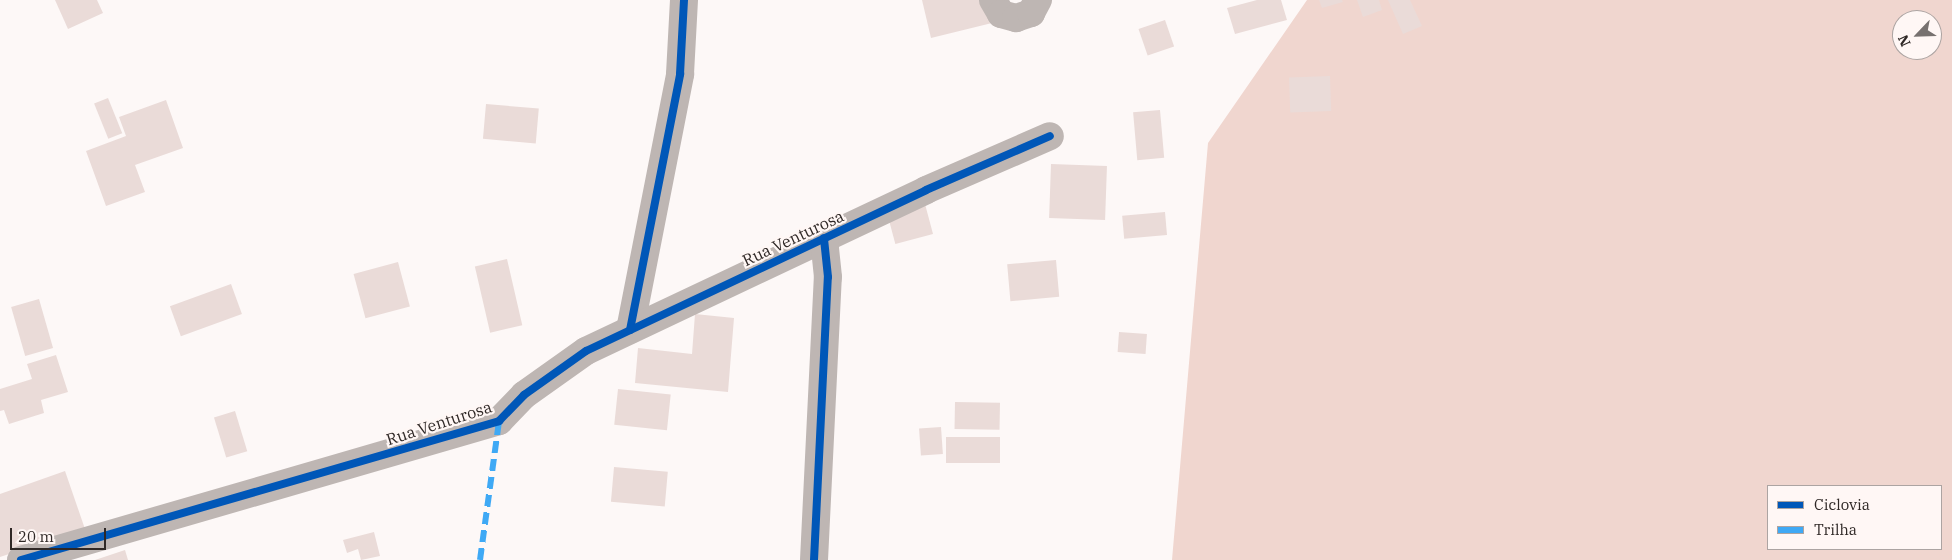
<!DOCTYPE html>
<style>
body{margin:0}
#map{position:relative;width:1952px;height:560px;overflow:hidden;background:#fdf8f7;font-family:"IBM Plex Serif",serif}
div>[style]{position:absolute}
.green>*{inset:0;background:#f0d6cf}
.building>*{inset:0;background:#eadbd8;transform-origin:0 0}
.street>*{height:28px;margin:-14px;padding:0 14px;transform-origin:14px;border-radius:14px;background:#beb6b3}
.quiet>*{height:6px;margin-top:-3px;transform-origin:0;background:repeating-linear-gradient(90deg,#3fa9f5 0 12px,transparent 0 18px)}
.cycleway>*{height:8px;margin:-4px;padding:0 4px;transform-origin:4px;border-radius:4px;background:#0057b8}
span{translate:-50% -50%;white-space:nowrap;text-align:center;line-height:1.15;-webkit-text-stroke:4.5px #fff7f5;paint-order:stroke}
.street-label{font-size:16px;color:#2f2826}
.legend{position:absolute;left:1767px;top:485px;width:175px;height:65px;box-sizing:border-box;background:#fff7f5;border:1px solid #aca4a2;margin:0;padding:6px 9px;list-style:none;font-size:15px;color:#2f2826}
.legend li{display:flex;align-items:center;gap:10px;height:25px}
.legend b{width:25px;border:1px solid #aca4a2}
.north{position:absolute;left:1892px;top:10px;width:50px;height:50px;box-sizing:border-box;background:#fff7f5;border:1px solid #aca4a2;border-radius:50%;rotate:246deg;font-size:14px;font-weight:700;line-height:20px;text-align:center;color:#2f2826}
.north::after{content:'';display:block;margin:auto;width:18px;height:22px;background:#77716f;clip-path:polygon(50% 0,100% 100%,50% 72%,0 100%)}
.scale{position:absolute;left:10px;top:528px;width:96px;height:22px;box-sizing:border-box;border:2px solid #2f2826;border-top:0;padding-left:6px;font-size:15px;line-height:18px;white-space:nowrap;color:#2f2826;-webkit-text-stroke:4px #fff7f5;paint-order:stroke}
</style>
<div id="map">
<div class="green">
<div style="clip-path:polygon(evenodd,1307px 0,1952px 0,1952px 560px,1172px 560px,1208px 143px,1307px 0,1902px 20px,1932px 20px,1932px 50px,1902px 50px,1902px 20px,1307px 0,1768px 486px,1941px 486px,1941px 549px,1768px 549px,1768px 486px)"></div>
</div>
<div class="building">
<div style="clip-path:polygon(55px 0,97px 0,103px 13px,68px 29px)"></div>
<div style="clip-path:polygon(922px 0,987px 0,992px 23px,931px 38px)"></div>
<div style="clip-path:polygon(1257px 0,1281px 0,1287px 20px,1235px 34px,1227px 8px)"></div>
<div style="clip-path:polygon(1319px 0,1342px 0,1343px 2px,1322px 8px)"></div>
<div style="clip-path:polygon(1357px 0,1379px 0,1382px 10px,1363px 17px)"></div>
<div style="clip-path:polygon(1388px 0,1410px 0,1422px 26px,1403px 34px)"></div>
<div style="left:1165px;top:20px;width:28px;height:28px;rotate:71deg"></div>
<div style="left:1330px;top:76px;width:35px;height:41px;rotate:88deg"></div>
<div style="left:108px;top:98px;width:38px;height:15px;rotate:68deg"></div>
<div style="clip-path:polygon(166px 100px,183px 148px,135px 165px,145px 192px,106px 206px,86px 151px,126px 136px,119px 117px)"></div>
<div style="left:486px;top:104px;width:53px;height:35px;rotate:5deg"></div>
<div style="left:1160px;top:110px;width:48px;height:27px;rotate:85deg"></div>
<div style="left:1051px;top:164px;width:56px;height:54px;rotate:2deg"></div>
<div style="left:925px;top:204px;width:31px;height:39px;rotate:75deg"></div>
<div style="left:1165px;top:212px;width:23px;height:43px;rotate:85deg"></div>
<div style="left:507px;top:259px;width:68px;height:33px;rotate:77deg"></div>
<div style="left:1056px;top:260px;width:37px;height:49px;rotate:85deg"></div>
<div style="left:398px;top:262px;width:46px;height:46px;rotate:75deg"></div>
<div style="left:231px;top:284px;width:32px;height:65px;rotate:70deg"></div>
<div style="left:39px;top:299px;width:51px;height:29px;rotate:74deg"></div>
<div style="clip-path:polygon(695px 314px,734px 318px,728px 392px,635px 383px,638px 348px,692px 354px)"></div>
<div style="left:1119px;top:332px;width:28px;height:20px;rotate:4deg"></div>
<div style="clip-path:polygon(56px 355px,68px 392px,41px 400px,44px 413px,9px 424px,4px 410px,0 411px,0 389px,32px 379px,27px 364px)"></div>
<div style="left:618px;top:389px;width:53px;height:36px;rotate:6deg"></div>
<div style="left:955px;top:402px;width:45px;height:27px;rotate:1deg"></div>
<div style="left:235px;top:411px;width:42px;height:22px;rotate:73deg"></div>
<div style="left:941px;top:427px;width:27px;height:22px;rotate:86deg"></div>
<div style="left:946px;top:437px;width:54px;height:26px"></div>
<div style="left:614px;top:467px;width:54px;height:35px;rotate:5deg"></div>
<div style="clip-path:polygon(65px 471px,85px 529px,0 557px,0 494px)"></div>
<div style="clip-path:polygon(374px 532px,380px 556px,361px 560px,358px 549px,347px 553px,343px 540px)"></div>
<div style="clip-path:polygon(125px 550px,128px 560px,95px 560px)"></div>
</div>
<div class="street">
<div style="left:993px;top:0;width:16px;rotate:60deg"></div>
<div style="left:1001px;top:14px;width:16px;rotate:15deg"></div>
<div style="left:1016px;top:18px;width:16px;rotate:-18deg"></div>
<div style="left:1031px;top:13px;width:15px;rotate:-62deg"></div>
<div style="left:630px;top:330px;width:261px;rotate:-78.9deg"></div>
<div style="left:680px;top:74px;width:74px;rotate:-86.9deg"></div>
<div style="left:21px;top:560px;width:498px;rotate:-16.2deg"></div>
<div style="left:499px;top:421px;width:36px;rotate:-46deg"></div>
<div style="left:524px;top:395px;width:76px;rotate:-35.4deg"></div>
<div style="left:586px;top:351px;width:376px;rotate:-25.3deg"></div>
<div style="left:926px;top:190px;width:135px;rotate:-23.5deg"></div>
<div style="left:814px;top:560px;width:283px;rotate:-87.2deg"></div>
<div style="left:828px;top:277px;width:39px;rotate:-96deg"></div>
</div>
<div class="quiet">
<div style="left:480px;top:560px;width:140px;rotate:-82.2deg"></div>
</div>
<div class="cycleway">
<div style="left:630px;top:330px;width:261px;rotate:-78.9deg"></div>
<div style="left:680px;top:74px;width:74px;rotate:-86.9deg"></div>
<div style="left:21px;top:560px;width:498px;rotate:-16.2deg"></div>
<div style="left:499px;top:421px;width:36px;rotate:-46deg"></div>
<div style="left:524px;top:395px;width:76px;rotate:-35.4deg"></div>
<div style="left:586px;top:351px;width:376px;rotate:-25.3deg"></div>
<div style="left:926px;top:190px;width:135px;rotate:-23.5deg"></div>
<div style="left:814px;top:560px;width:283px;rotate:-87.2deg"></div>
<div style="left:828px;top:277px;width:39px;rotate:-96deg"></div>
</div>
<div class="street-label">
<span style="left:793px;top:238px;rotate:-25deg">Rua Venturosa</span>
<span style="left:439px;top:423px;rotate:-18deg">Rua Venturosa</span>
</div>
<ul class="legend">
<li><b style="height:6px;background:#0057b8"></b>Ciclovia</li>
<li><b style="height:6px;background:#3fa9f5"></b>Trilha</li>
</ul>
<div class="north">N</div>
<div class="scale">20 m</div>
</div>
